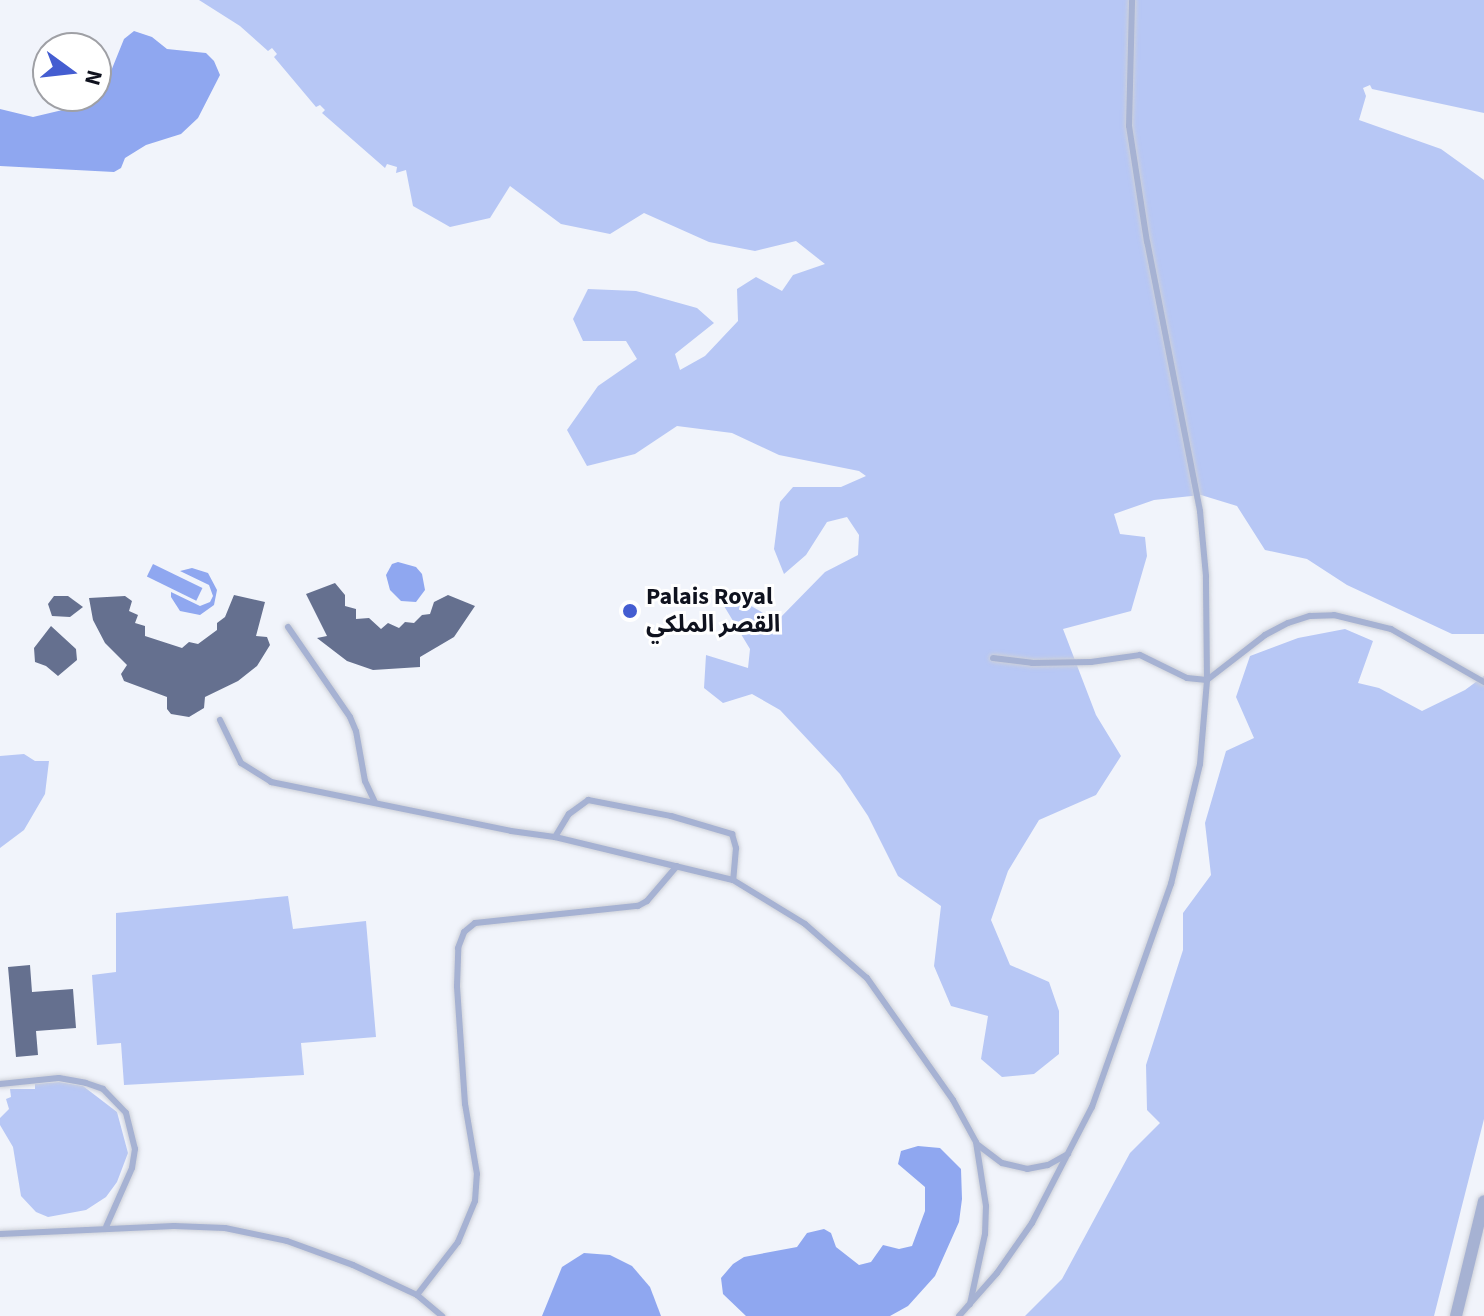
<!DOCTYPE html>
<meta charset="utf-8">
<style>
body{margin:0}
#map{position:relative;width:1484px;height:1316px;overflow:hidden;background:#f1f4fb;font-family:"Source Sans 3","Noto Sans Arabic",sans-serif}
div>[style]{position:absolute}
.green>*{inset:0;background:#b7c7f5}
.water>*{inset:0;background:#8fa7f0;transform-origin:0 0}
.building>*{inset:0;background:#65708f}
.roads{filter:drop-shadow(0 0 2px #cdd0d8) drop-shadow(0 0 2px #cdd0d8)}
.lane>*{height:6px;margin:-3px;padding:0 3px;transform-origin:3px;border-radius:3px;background:#a6b2d3}
.street>*{height:12px;margin:-6px;padding:0 6px;transform-origin:6px;border-radius:6px;background:#a6b2d3}
.dots>*{width:22px;height:22px;translate:-50% -50%;box-sizing:border-box;border:4px solid #fff;border-radius:50%}
span{translate:-50% -50%;white-space:nowrap;text-align:center;line-height:1.15;-webkit-text-stroke:6px #fff;paint-order:stroke}
.poi-label{font-size:24px;color:#0f121e;font-weight:700}
.left{translate:0 -50%;text-align:left}
.north{position:absolute;left:32px;top:32px;width:80px;height:80px;box-sizing:border-box;background:#fff;border:2px solid #9fa0a5;border-radius:50%;rotate:105deg;font-size:22px;font-weight:700;line-height:32px;text-align:center;color:#0f121e}
.north::after{content:'';display:block;margin:auto;width:28px;height:36px;background:#445dd1;clip-path:polygon(50% 0,100% 100%,50% 72%,0 100%)}
</style>
<div id="map">
<div class="green">
<div style="clip-path:polygon(199px 0,1484px 0,1484px 113px,1372px 89px,1370px 85px,1363px 88px,1366px 96px,1359px 120px,1441px 149px,1484px 180px,1484px 634px,1452px 634px,1347px 585px,1307px 559px,1265px 550px,1237px 506px,1201px 495px,1154px 500px,1114px 514px,1120px 534px,1145px 537px,1147px 556px,1131px 611px,1063px 629px,1096px 715px,1121px 756px,1096px 795px,1039px 820px,1008px 871px,991px 920px,1010px 965px,1049px 982px,1059px 1011px,1059px 1054px,1034px 1074px,1002px 1077px,981px 1059px,988px 1016px,951px 1006px,934px 966px,941px 906px,898px 876px,868px 816px,840px 774px,780px 710px,752px 694px,723px 703px,704px 688px,706px 655px,748px 668px,750px 649px,724px 606px,741px 600px,777px 621px,825px 572px,858px 555px,859px 535px,847px 517px,827px 522px,806px 555px,784px 574px,774px 549px,780px 502px,793px 487px,841px 487px,866px 476px,859px 471px,779px 455px,732px 433px,677px 426px,635px 454px,587px 466px,567px 430px,598px 386px,637px 359px,626px 341px,583px 341px,573px 319px,588px 289px,636px 291px,697px 308px,714px 323px,675px 354px,680px 370px,705px 356px,738px 321px,737px 289px,756px 277px,782px 291px,793px 275px,825px 264px,796px 241px,755px 251px,709px 242px,644px 213px,610px 234px,561px 224px,510px 186px,490px 218px,450px 227px,413px 206px,406px 170px,396px 173px,397px 167px,387px 164px,385px 168px,322px 113px,325px 110px,320px 105px,316px 107px,274px 57px,277px 54px,272px 48px,268px 51px,240px 26px)"></div>
<div style="clip-path:polygon(1345px 629px,1373px 641px,1358px 683px,1379px 688px,1422px 711px,1465px 690px,1484px 676px,1484px 1119px,1434px 1316px,1025px 1316px,1062px 1279px,1130px 1153px,1160px 1123px,1147px 1110px,1146px 1065px,1183px 950px,1183px 913px,1211px 875px,1205px 823px,1226px 751px,1254px 738px,1236px 697px,1250px 656px,1298px 638px)"></div>
<div style="clip-path:polygon(24px 754px,35px 761px,49px 761px,45px 794px,24px 830px,0 848px,0 756px)"></div>
<div style="clip-path:polygon(288px 896px,293px 929px,366px 921px,376px 1037px,301px 1043px,304px 1075px,124px 1085px,121px 1043px,97px 1045px,92px 975px,116px 972px,116px 913px)"></div>
<div style="clip-path:polygon(59px 1082px,83px 1086px,117px 1112px,128px 1153px,117px 1182px,106px 1197px,86px 1210px,48px 1217px,36px 1212px,21px 1196px,13px 1147px,0 1125px,0 1118px,9px 1109px,6px 1099px,11px 1097px,10px 1089px,35px 1089px,35px 1084px)"></div>
</div>
<div class="water">
<div style="clip-path:polygon(134px 31px,152px 37px,167px 49px,206px 53px,214px 61px,220px 75px,198px 118px,181px 134px,146px 145px,125px 158px,121px 168px,114px 172px,0 166px,0 109px,33px 117px,92px 103px,105px 86px,124px 39px)"></div>
<div style="clip-path:polygon(398px 562px,416px 567px,422px 574px,425px 590px,416px 602px,401px 601px,390px 590px,386px 575px,392px 564px)"></div>
<div style="left:153px;top:564px;width:55px;height:14px;rotate:26deg"></div>
<div style="clip-path:polygon(192px 568px,208px 573px,217px 590px,214px 605px,200px 615px,180px 611px,171px 597px,171px 592px,200px 606px,210px 602px,213px 596px,209px 585px,180px 571px)"></div>
<div style="clip-path:polygon(918px 1146px,940px 1148px,961px 1169px,962px 1199px,959px 1222px,935px 1276px,908px 1306px,890px 1316px,746px 1316px,723px 1294px,721px 1278px,733px 1264px,744px 1257px,797px 1247px,807px 1233px,824px 1229px,831px 1233px,836px 1247px,859px 1265px,871px 1262px,883px 1245px,899px 1249px,912px 1246px,925px 1211px,925px 1187px,898px 1164px,901px 1151px)"></div>
<div style="clip-path:polygon(584px 1253px,610px 1255px,632px 1266px,650px 1287px,661px 1316px,542px 1316px,562px 1267px)"></div>
</div>
<div class="building">
<div style="clip-path:polygon(335px 583px,345px 595px,345px 606px,356px 609px,356px 619px,369px 618px,381px 629px,388px 623px,399px 628px,405px 622px,414px 623px,422px 615px,430px 614px,434px 602px,448px 595px,475px 606px,454px 637px,420px 657px,420px 667px,373px 670px,347px 661px,317px 638px,327px 636px,306px 594px)"></div>
<div style="clip-path:polygon(234px 595px,265px 602px,256px 636px,267px 637px,270px 645px,257px 666px,238px 681px,205px 697px,204px 708px,189px 717px,171px 714px,167px 709px,167px 697px,124px 681px,121px 674px,127px 665px,105px 643px,93px 620px,89px 598px,125px 596px,132px 601px,129px 611px,138px 615px,135px 623px,145px 626px,145px 636px,182px 648px,189px 642px,198px 644px,217px 630px,217px 623px,225px 617px)"></div>
<div style="clip-path:polygon(54px 596px,68px 596px,83px 607px,70px 617px,52px 616px,48px 604px)"></div>
<div style="clip-path:polygon(51px 626px,76px 649px,77px 660px,58px 676px,46px 666px,35px 662px,34px 648px)"></div>
<div style="clip-path:polygon(30px 965px,32px 992px,73px 989px,76px 1028px,36px 1031px,38px 1055px,16px 1057px,8px 967px)"></div>
</div>
<div class="roads">
<div class="lane">
<div style="left:288px;top:627px;width:109px;rotate:55.4deg"></div>
<div style="left:350px;top:717px;width:15px;rotate:67deg"></div>
<div style="left:356px;top:731px;width:51px;rotate:79.8deg"></div>
<div style="left:365px;top:781px;width:23px;rotate:65deg"></div>
<div style="left:993px;top:658px;width:39px;rotate:7deg"></div>
<div style="left:1032px;top:663px;width:59px;rotate:-1deg"></div>
<div style="left:1091px;top:662px;width:49px;rotate:-8.1deg"></div>
<div style="left:1140px;top:655px;width:52px;rotate:26.1deg"></div>
<div style="left:1187px;top:678px;width:20px;rotate:6deg"></div>
<div style="left:1207px;top:680px;width:104px;rotate:-90.6deg"></div>
<div style="left:1206px;top:576px;width:65px;rotate:-95.3deg"></div>
<div style="left:1200px;top:511px;width:274px;rotate:-101.1deg"></div>
<div style="left:1147px;top:242px;width:117px;rotate:-98.8deg"></div>
<div style="left:1129px;top:126px;width:126px;rotate:-88.6deg"></div>
<div style="left:220px;top:720px;width:48px;rotate:64deg"></div>
<div style="left:241px;top:763px;width:36px;rotate:32deg"></div>
<div style="left:271px;top:782px;width:245px;rotate:11.5deg"></div>
<div style="left:511px;top:831px;width:44px;rotate:7.8deg"></div>
<div style="left:555px;top:837px;width:183px;rotate:13.6deg"></div>
<div style="left:733px;top:880px;width:84px;rotate:31.4deg"></div>
<div style="left:805px;top:924px;width:82px;rotate:41.1deg"></div>
<div style="left:867px;top:978px;width:149px;rotate:54.8deg"></div>
<div style="left:953px;top:1100px;width:48px;rotate:61.3deg"></div>
<div style="left:976px;top:1142px;width:65px;rotate:81.1deg"></div>
<div style="left:986px;top:1206px;width:28px;rotate:92deg"></div>
<div style="left:985px;top:1234px;width:72px;rotate:102.1deg"></div>
<div style="left:555px;top:837px;width:27px;rotate:-59deg"></div>
<div style="left:569px;top:814px;width:24px;rotate:-36deg"></div>
<div style="left:588px;top:800px;width:85px;rotate:10.9deg"></div>
<div style="left:671px;top:816px;width:64px;rotate:16.4deg"></div>
<div style="left:732px;top:834px;width:15px;rotate:74deg"></div>
<div style="left:736px;top:848px;width:32px;rotate:95deg"></div>
<div style="left:0;top:1084px;width:59px;rotate:-5.8deg"></div>
<div style="left:59px;top:1078px;width:27px;rotate:10deg"></div>
<div style="left:86px;top:1083px;width:18px;rotate:19deg"></div>
<div style="left:103px;top:1089px;width:33px;rotate:46deg"></div>
<div style="left:126px;top:1113px;width:37px;rotate:76deg"></div>
<div style="left:135px;top:1149px;width:19px;rotate:99deg"></div>
<div style="left:132px;top:1168px;width:64px;rotate:113.8deg"></div>
<div style="left:978px;top:1145px;width:30px;rotate:37deg"></div>
<div style="left:1002px;top:1163px;width:26px;rotate:13deg"></div>
<div style="left:1027px;top:1169px;width:21px;rotate:-11deg"></div>
<div style="left:1048px;top:1165px;width:23px;rotate:-29deg"></div>
<div style="left:0;top:1234px;width:174px;rotate:-2.6deg"></div>
<div style="left:174px;top:1226px;width:51px;rotate:2.2deg"></div>
<div style="left:225px;top:1228px;width:63px;rotate:11.8deg"></div>
<div style="left:287px;top:1241px;width:70px;rotate:20deg"></div>
<div style="left:353px;top:1265px;width:71px;rotate:25.1deg"></div>
<div style="left:417px;top:1295px;width:33px;rotate:40deg"></div>
<div style="left:417px;top:1295px;width:67px;rotate:-52.3deg"></div>
<div style="left:458px;top:1242px;width:44px;rotate:-67.5deg"></div>
<div style="left:475px;top:1201px;width:27px;rotate:-86deg"></div>
<div style="left:477px;top:1174px;width:71px;rotate:-99.7deg"></div>
<div style="left:465px;top:1104px;width:118px;rotate:-93.9deg"></div>
<div style="left:457px;top:986px;width:38px;rotate:-88deg"></div>
<div style="left:458px;top:948px;width:17px;rotate:-69deg"></div>
<div style="left:464px;top:932px;width:14px;rotate:-39deg"></div>
<div style="left:475px;top:923px;width:164px;rotate:-6deg"></div>
<div style="left:638px;top:906px;width:10px;rotate:-29deg"></div>
<div style="left:647px;top:901px;width:46px;rotate:-49.4deg"></div>
<div style="left:959px;top:1316px;width:57px;rotate:-48.5deg"></div>
<div style="left:997px;top:1273px;width:61px;rotate:-55deg"></div>
<div style="left:1032px;top:1223px;width:131px;rotate:-62.7deg"></div>
<div style="left:1092px;top:1107px;width:237px;rotate:-70.5deg"></div>
<div style="left:1171px;top:884px;width:123px;rotate:-76.4deg"></div>
<div style="left:1200px;top:764px;width:84px;rotate:-85.2deg"></div>
<div style="left:1207px;top:680px;width:73px;rotate:-37.8deg"></div>
<div style="left:1265px;top:635px;width:26px;rotate:-28deg"></div>
<div style="left:1288px;top:623px;width:23px;rotate:-18deg"></div>
<div style="left:1310px;top:616px;width:24px;rotate:-2deg"></div>
<div style="left:1334px;top:615px;width:59px;rotate:13.8deg"></div>
<div style="left:1391px;top:629px;width:107px;rotate:29.7deg"></div>
</div>
<div class="street">
<div style="left:1456px;top:1316px;width:118px;rotate:-76.3deg"></div>
</div>
</div>
<div class="dots">
<div style="left:630px;top:611px;background:#445dd1"></div>
</div>
<div class="poi-label">
<span class="left" style="left:646px;top:611px">Palais Royal<br>القصر الملكي</span>
</div>
<div class="north">N</div>
</div>
